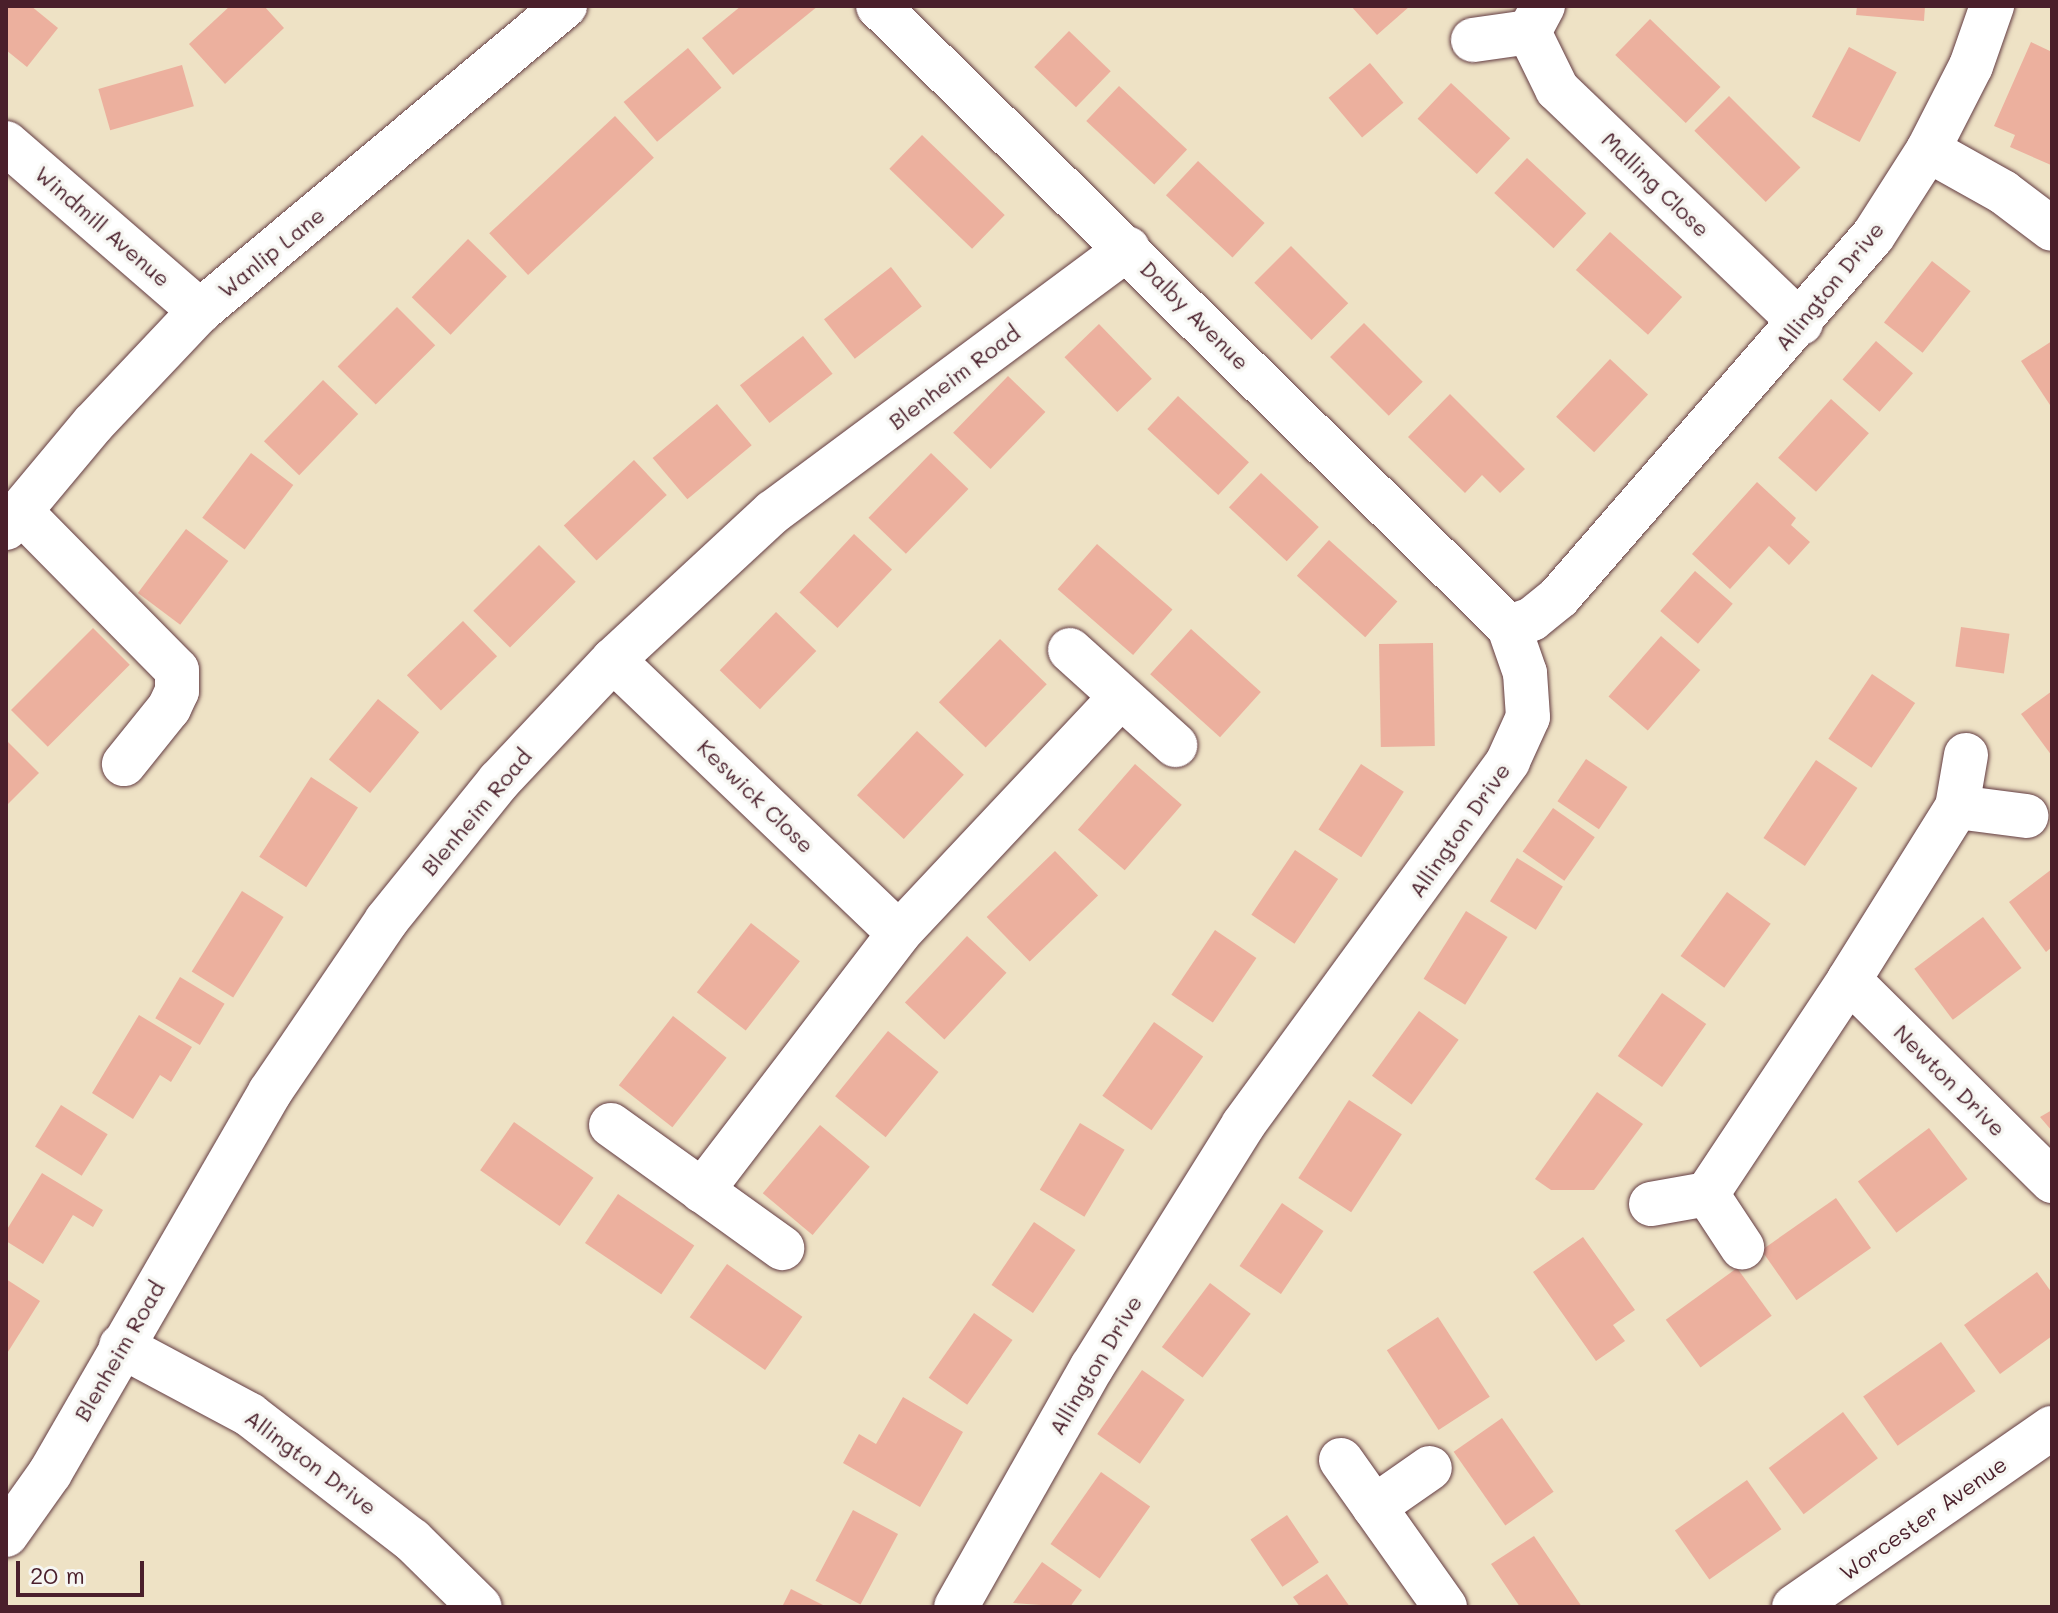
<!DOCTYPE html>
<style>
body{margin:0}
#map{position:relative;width:2058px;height:1613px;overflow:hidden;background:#eee2c5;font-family:Mali,sans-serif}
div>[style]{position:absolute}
.building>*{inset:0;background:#ecb09e;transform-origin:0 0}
.roads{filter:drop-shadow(0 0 2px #633c42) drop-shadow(0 0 2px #633c42)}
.minor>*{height:44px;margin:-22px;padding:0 22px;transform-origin:22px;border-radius:22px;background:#fff}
span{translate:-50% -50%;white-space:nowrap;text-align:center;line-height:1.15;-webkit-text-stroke:7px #f6f6f2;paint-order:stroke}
.street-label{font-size:22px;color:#4a1f2b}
.frame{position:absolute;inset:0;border:8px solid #4a1f2b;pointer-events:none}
.scale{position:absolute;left:16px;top:1561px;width:128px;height:36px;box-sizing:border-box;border:4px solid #4a1f2b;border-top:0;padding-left:10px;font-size:24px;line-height:28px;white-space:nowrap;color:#4a1f2b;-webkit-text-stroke:6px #f6f6f2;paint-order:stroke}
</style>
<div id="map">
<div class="building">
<div style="clip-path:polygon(6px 6px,31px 6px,58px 28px,27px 67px,6px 50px)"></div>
<div style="clip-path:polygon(230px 6px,264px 6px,284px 28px,225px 84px,189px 44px)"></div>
<div style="clip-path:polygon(741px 6px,818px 6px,733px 75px,702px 38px)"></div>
<div style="clip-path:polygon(1351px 6px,1410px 6px,1377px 35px)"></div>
<div style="clip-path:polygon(1857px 6px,1925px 6px,1924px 21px,1856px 15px)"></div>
<div style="left:1650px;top:19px;width:98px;height:50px;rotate:44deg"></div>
<div style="left:1069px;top:31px;width:58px;height:50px;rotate:44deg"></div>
<div style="clip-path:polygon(2031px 42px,2052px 52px,2051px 165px,2010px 147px,2015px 135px,1994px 126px)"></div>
<div style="left:1849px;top:47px;width:54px;height:79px;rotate:28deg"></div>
<div style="left:688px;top:48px;width:52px;height:84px;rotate:50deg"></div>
<div style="left:1370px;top:63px;width:52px;height:54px;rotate:50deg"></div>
<div style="left:182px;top:65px;width:43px;height:87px;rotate:74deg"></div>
<div style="left:1451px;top:83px;width:81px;height:49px;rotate:43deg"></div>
<div style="left:1119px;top:86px;width:93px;height:48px;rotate:43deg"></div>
<div style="left:1729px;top:96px;width:101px;height:49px;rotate:45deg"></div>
<div style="left:615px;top:116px;width:57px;height:172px;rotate:47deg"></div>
<div style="left:922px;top:135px;width:115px;height:47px;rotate:44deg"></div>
<div style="left:1527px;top:158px;width:81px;height:48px;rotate:43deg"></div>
<div style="left:1198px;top:161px;width:91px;height:47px;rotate:43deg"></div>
<div style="left:1610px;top:232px;width:97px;height:51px;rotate:42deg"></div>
<div style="left:468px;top:239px;width:54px;height:81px;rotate:44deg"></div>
<div style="left:1291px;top:246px;width:81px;height:52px;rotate:45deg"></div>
<div style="left:1932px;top:261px;width:49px;height:78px;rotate:38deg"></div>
<div style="left:891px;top:267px;width:50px;height:85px;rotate:52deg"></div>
<div style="left:397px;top:307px;width:54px;height:84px;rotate:45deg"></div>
<div style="left:1364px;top:323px;width:83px;height:48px;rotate:45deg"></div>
<div style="left:1099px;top:324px;width:76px;height:48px;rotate:46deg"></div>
<div style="left:803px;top:336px;width:48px;height:80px;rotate:52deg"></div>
<div style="left:1876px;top:341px;width:49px;height:51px;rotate:41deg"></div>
<div style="clip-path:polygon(2052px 341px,2052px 408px,2021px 361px)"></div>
<div style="left:1610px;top:359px;width:52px;height:79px;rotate:43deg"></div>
<div style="left:1008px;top:376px;width:52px;height:79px;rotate:44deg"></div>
<div style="left:323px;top:380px;width:49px;height:85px;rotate:44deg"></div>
<div style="clip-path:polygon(1450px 394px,1525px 469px,1500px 493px,1482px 475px,1465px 493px,1408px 437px)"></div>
<div style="left:1178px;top:396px;width:97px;height:45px;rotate:43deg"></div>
<div style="left:1831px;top:399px;width:51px;height:79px;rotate:42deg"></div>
<div style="left:717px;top:404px;width:54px;height:84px;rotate:50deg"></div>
<div style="left:251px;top:453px;width:53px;height:81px;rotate:37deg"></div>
<div style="left:931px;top:453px;width:52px;height:90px;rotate:44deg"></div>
<div style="left:634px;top:460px;width:48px;height:96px;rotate:47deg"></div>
<div style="left:1261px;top:473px;width:79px;height:47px;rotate:43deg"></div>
<div style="clip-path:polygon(1757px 482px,1796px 518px,1791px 525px,1810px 542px,1789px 565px,1769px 546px,1730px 589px,1692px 554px)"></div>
<div style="left:186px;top:529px;width:53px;height:80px;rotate:37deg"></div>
<div style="left:854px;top:534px;width:52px;height:80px;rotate:43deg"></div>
<div style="left:1329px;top:540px;width:92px;height:48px;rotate:42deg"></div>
<div style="left:1097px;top:544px;width:100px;height:60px;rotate:41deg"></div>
<div style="left:539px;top:545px;width:52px;height:93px;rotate:45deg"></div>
<div style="left:1695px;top:571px;width:50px;height:53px;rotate:41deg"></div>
<div style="left:776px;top:612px;width:56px;height:81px;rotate:44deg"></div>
<div style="left:463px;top:621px;width:49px;height:78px;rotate:46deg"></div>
<div style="left:1961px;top:627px;width:49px;height:40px;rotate:8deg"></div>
<div style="left:93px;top:628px;width:52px;height:116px;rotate:45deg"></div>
<div style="left:1191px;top:629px;width:94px;height:61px;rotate:42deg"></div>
<div style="left:1661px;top:636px;width:52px;height:80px;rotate:41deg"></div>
<div style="left:1000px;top:639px;width:65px;height:88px;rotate:44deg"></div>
<div style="left:1433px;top:643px;width:103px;height:54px;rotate:89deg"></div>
<div style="left:1872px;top:674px;width:52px;height:78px;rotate:34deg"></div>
<div style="clip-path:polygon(2052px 691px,2052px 756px,2021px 714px)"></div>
<div style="left:378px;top:699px;width:53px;height:78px;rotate:39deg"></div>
<div style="left:917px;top:731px;width:64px;height:88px;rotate:43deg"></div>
<div style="clip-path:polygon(6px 740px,39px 773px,6px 806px)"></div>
<div style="left:1586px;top:759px;width:50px;height:51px;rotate:34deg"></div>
<div style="left:1816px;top:760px;width:50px;height:94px;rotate:34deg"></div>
<div style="left:1135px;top:764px;width:62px;height:87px;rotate:41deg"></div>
<div style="left:1361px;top:764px;width:51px;height:78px;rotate:33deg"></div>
<div style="left:311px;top:777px;width:56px;height:95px;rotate:33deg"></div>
<div style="left:1553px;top:808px;width:51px;height:53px;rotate:35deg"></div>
<div style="left:1295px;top:850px;width:52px;height:78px;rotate:34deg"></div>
<div style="left:1055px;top:851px;width:62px;height:95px;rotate:46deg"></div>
<div style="left:1517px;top:858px;width:54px;height:51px;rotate:32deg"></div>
<div style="clip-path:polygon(2052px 869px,2052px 947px,2046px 952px,2009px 902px)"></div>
<div style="left:242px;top:891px;width:49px;height:95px;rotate:32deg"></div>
<div style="left:1727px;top:892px;width:54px;height:79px;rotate:36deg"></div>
<div style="left:1466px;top:911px;width:49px;height:80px;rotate:32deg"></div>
<div style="left:1983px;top:917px;width:64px;height:86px;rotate:53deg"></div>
<div style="left:751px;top:923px;width:62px;height:88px;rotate:38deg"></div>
<div style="left:1215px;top:930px;width:50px;height:78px;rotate:34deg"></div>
<div style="left:967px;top:936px;width:54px;height:91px;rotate:43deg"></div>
<div style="left:180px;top:977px;width:52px;height:48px;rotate:31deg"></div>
<div style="left:1662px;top:993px;width:54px;height:77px;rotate:35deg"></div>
<div style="left:1419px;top:1011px;width:49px;height:80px;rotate:36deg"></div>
<div style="clip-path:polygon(139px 1015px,192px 1047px,171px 1082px,160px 1075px,133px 1119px,92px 1093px)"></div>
<div style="left:673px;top:1016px;width:68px;height:88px;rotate:38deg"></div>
<div style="left:1154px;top:1022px;width:60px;height:90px;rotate:35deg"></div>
<div style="left:888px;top:1031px;width:65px;height:84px;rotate:39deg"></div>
<div style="clip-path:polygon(1597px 1092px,1643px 1124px,1594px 1190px,1551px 1190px,1535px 1179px)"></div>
<div style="left:1349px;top:1100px;width:63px;height:93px;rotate:33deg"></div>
<div style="left:61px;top:1105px;width:55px;height:49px;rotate:32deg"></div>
<div style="clip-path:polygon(2052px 1110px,2052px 1131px,2040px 1117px)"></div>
<div style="left:514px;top:1122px;width:97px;height:59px;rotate:35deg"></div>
<div style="left:1080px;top:1123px;width:52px;height:78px;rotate:31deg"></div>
<div style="left:820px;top:1125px;width:65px;height:89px;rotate:40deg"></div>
<div style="left:1929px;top:1128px;width:64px;height:89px;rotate:53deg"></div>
<div style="clip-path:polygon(42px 1173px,103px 1210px,93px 1227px,73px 1215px,43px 1264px,6px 1241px,6px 1231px)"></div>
<div style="left:618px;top:1194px;width:92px;height:59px;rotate:34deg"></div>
<div style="left:1836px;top:1198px;width:61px;height:91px;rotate:55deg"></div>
<div style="left:1282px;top:1203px;width:50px;height:76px;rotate:34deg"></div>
<div style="left:1034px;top:1222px;width:50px;height:76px;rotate:34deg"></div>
<div style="clip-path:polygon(1583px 1237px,1635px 1310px,1613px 1325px,1625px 1341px,1596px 1361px,1533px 1272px)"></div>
<div style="left:727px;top:1264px;width:92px;height:65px;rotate:35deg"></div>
<div style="left:1737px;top:1268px;width:59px;height:88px;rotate:54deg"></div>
<div style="clip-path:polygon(2037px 1272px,2052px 1293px,2052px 1336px,2000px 1374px,1964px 1325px)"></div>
<div style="clip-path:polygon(6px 1279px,40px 1301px,6px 1355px)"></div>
<div style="left:1210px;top:1283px;width:51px;height:80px;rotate:37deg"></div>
<div style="left:974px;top:1313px;width:47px;height:79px;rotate:35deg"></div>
<div style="left:1438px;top:1317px;width:95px;height:61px;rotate:57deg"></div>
<div style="left:1941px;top:1342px;width:60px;height:95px;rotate:55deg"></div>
<div style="left:1142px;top:1370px;width:52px;height:78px;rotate:35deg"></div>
<div style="clip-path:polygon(903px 1397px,963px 1432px,920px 1507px,843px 1463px,859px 1434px,876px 1444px)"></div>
<div style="left:1843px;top:1412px;width:58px;height:93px;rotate:53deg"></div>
<div style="left:1502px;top:1418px;width:90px;height:59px;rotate:55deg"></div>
<div style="left:1101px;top:1472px;width:60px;height:88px;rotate:35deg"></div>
<div style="left:1747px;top:1480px;width:60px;height:88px;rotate:55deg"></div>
<div style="left:853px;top:1510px;width:51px;height:80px;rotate:28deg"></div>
<div style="left:1287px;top:1515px;width:57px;height:44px;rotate:56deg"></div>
<div style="clip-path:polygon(1534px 1536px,1582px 1607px,1520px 1607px,1491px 1564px)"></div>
<div style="clip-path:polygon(1042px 1562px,1082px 1590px,1070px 1607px,1013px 1603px)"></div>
<div style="clip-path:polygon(1327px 1574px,1350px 1607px,1300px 1607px,1293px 1597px)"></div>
<div style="clip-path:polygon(791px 1589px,827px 1607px,782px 1607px)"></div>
</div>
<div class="roads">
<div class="minor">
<div style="left:878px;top:6px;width:885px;rotate:44.54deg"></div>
<div style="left:1543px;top:6px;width:30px;rotate:118deg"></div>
<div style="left:1529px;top:32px;width:64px;rotate:63.8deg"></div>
<div style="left:1557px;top:89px;width:338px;rotate:43.8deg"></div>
<div style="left:1473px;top:40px;width:57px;rotate:-8.1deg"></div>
<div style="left:6px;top:143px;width:257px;rotate:40.9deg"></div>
<div style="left:1928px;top:150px;width:86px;rotate:29.2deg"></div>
<div style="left:2003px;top:192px;width:61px;rotate:37.1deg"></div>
<div style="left:20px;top:511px;width:223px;rotate:45.4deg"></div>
<div style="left:177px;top:670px;width:21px;rotate:90deg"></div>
<div style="left:177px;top:691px;width:19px;rotate:115deg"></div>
<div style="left:169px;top:708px;width:72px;rotate:128.8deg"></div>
<div style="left:6px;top:528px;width:136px;rotate:-50.1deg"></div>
<div style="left:93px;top:424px;width:156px;rotate:-46.6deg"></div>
<div style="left:200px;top:311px;width:476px;rotate:-39.9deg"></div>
<div style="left:1070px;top:650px;width:142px;rotate:42.1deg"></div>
<div style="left:613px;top:660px;width:395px;rotate:43.7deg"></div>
<div style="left:899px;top:933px;width:324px;rotate:-46.8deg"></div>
<div style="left:1966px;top:755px;width:53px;rotate:99.8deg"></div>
<div style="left:1957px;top:807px;width:204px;rotate:122deg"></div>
<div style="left:1849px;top:980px;width:286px;rotate:44.7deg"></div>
<div style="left:1957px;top:807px;width:70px;rotate:7.4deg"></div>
<div style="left:611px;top:1125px;width:211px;rotate:35.7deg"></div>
<div style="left:702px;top:1191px;width:325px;rotate:-52.6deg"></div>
<div style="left:1707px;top:1194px;width:257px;rotate:-56.4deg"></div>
<div style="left:1651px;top:1204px;width:57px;rotate:-10.1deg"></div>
<div style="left:1707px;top:1194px;width:64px;rotate:56.6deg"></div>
<div style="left:121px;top:1346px;width:146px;rotate:28.1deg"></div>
<div style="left:250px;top:1415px;width:205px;rotate:37.7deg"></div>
<div style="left:412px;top:1540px;width:95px;rotate:44.6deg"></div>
<div style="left:1341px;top:1460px;width:180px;rotate:54.7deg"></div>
<div style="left:1374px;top:1507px;width:68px;rotate:-34.9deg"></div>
<div style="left:6px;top:1535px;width:76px;rotate:-54.6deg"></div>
<div style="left:50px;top:1473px;width:440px;rotate:-60deg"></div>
<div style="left:270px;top:1092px;width:207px;rotate:-55.8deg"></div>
<div style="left:386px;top:921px;width:180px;rotate:-51.1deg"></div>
<div style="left:499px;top:781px;width:166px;rotate:-46.7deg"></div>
<div style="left:613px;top:660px;width:218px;rotate:-42.8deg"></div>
<div style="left:773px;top:512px;width:442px;rotate:-36.6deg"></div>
<div style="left:956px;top:1607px;width:276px;rotate:-60.5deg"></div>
<div style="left:1092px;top:1367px;width:285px;rotate:-58deg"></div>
<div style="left:1243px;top:1125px;width:450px;rotate:-53.9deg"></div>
<div style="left:1508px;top:761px;width:48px;rotate:-65.6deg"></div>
<div style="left:1528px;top:717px;width:44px;rotate:-93.9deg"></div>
<div style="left:1525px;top:673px;width:49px;rotate:-109.2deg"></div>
<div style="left:1509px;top:627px;width:24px;rotate:-19deg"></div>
<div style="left:1532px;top:619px;width:35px;rotate:-39deg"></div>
<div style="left:1559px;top:597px;width:478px;rotate:-49deg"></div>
<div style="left:1873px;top:236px;width:102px;rotate:-57.4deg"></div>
<div style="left:1928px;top:150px;width:94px;rotate:-62.9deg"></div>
<div style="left:1971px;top:66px;width:64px;rotate:-70.7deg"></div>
<div style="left:1794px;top:1607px;width:314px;rotate:-34.8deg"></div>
</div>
</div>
<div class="street-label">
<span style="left:1656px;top:184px;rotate:44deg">Malling Close</span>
<span style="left:103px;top:226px;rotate:41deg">Windmill Avenue</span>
<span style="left:271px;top:252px;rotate:-39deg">Wanlip Lane</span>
<span style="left:1829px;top:286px;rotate:-51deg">Allington Drive</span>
<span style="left:1195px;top:315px;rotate:45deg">Dalby Avenue</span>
<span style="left:954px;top:377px;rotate:-37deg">Blenheim Road</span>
<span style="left:756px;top:796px;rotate:44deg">Keswick Close</span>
<span style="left:476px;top:812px;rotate:-50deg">Blenheim Road</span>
<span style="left:1459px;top:830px;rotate:-55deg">Allington Drive</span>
<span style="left:1950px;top:1080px;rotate:45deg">Newton Drive</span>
<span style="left:119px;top:1351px;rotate:-60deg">Blenheim Road</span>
<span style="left:1095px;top:1365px;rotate:-59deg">Allington Drive</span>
<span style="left:311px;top:1462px;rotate:37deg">Allington Drive</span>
<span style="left:1923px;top:1518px;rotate:-35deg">Worcester Avenue</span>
</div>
<div class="frame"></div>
<div class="scale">20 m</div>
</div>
